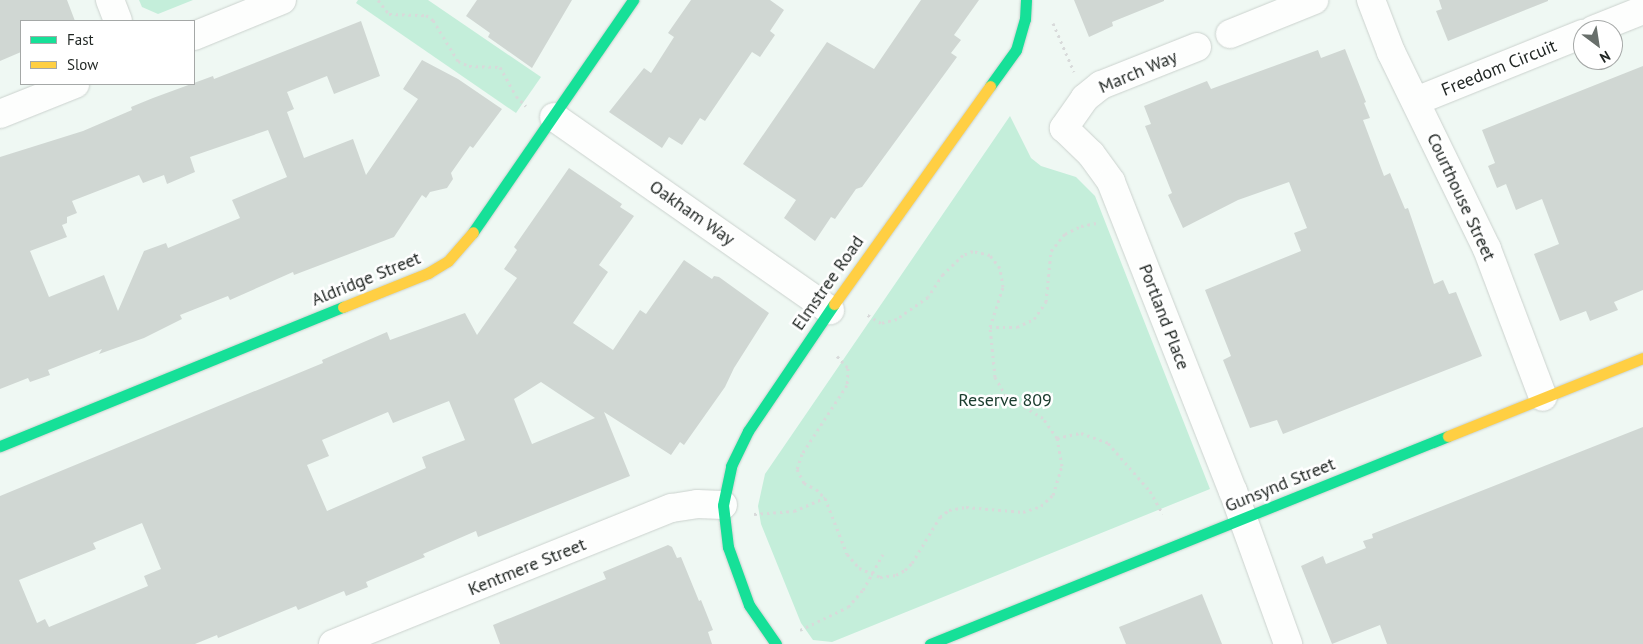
<!DOCTYPE html>
<style>
body{margin:0}
#map{position:relative;width:1643px;height:644px;overflow:hidden;background:#eff8f3;font-family:"PT Sans",sans-serif}
div>[style]{position:absolute}
.green>*{inset:0;background:#c4eeda}
.building>*{inset:0;background:#d0d7d3}
.path>*{height:3px;margin-top:-1.5px;transform-origin:0;background:repeating-linear-gradient(90deg,#d8dada 0 2.5px,transparent 0 6.5px)}
.roads{filter:drop-shadow(0 0 1px #cbd2ce) drop-shadow(0 0 1px #cbd2ce)}
.street>*{height:28px;margin:-14px;padding:0 14px;transform-origin:14px;border-radius:14px;background:#fdfefd}
.fast>*{height:11px;margin:-5.5px;padding:0 5.5px;transform-origin:5.5px;border-radius:5.5px;background:#16e098}
.slow>*{height:11px;margin:-5.5px;padding:0 5.5px;transform-origin:5.5px;border-radius:5.5px;background:#ffcf43}
span{translate:-50% -50%;white-space:nowrap;text-align:center;line-height:1.15;-webkit-text-stroke:5px #fff;paint-order:stroke}
.street-label{font-size:18px;color:#1f2522}
.park-label{font-size:18px;color:#1a3c2e}
.legend{position:absolute;left:20px;top:20px;width:175px;height:65px;box-sizing:border-box;background:#fff;border:1px solid #a5a8a7;margin:0;padding:6px 9px;list-style:none;font-size:15px;color:#1f2522}
.legend li{display:flex;align-items:center;gap:10px;height:25px}
.legend b{width:25px;border:1px solid #a5a8a7}
.north{position:absolute;left:1573px;top:20px;width:50px;height:50px;box-sizing:border-box;background:#fff;border:1px solid #a5a8a7;border-radius:50%;rotate:149deg;font-size:14px;font-weight:700;line-height:20px;text-align:center;color:#1f2522}
.north::after{content:'';display:block;margin:auto;width:18px;height:22px;background:#686f6b;clip-path:polygon(50% 0,100% 100%,50% 72%,0 100%)}
</style>
<div id="map">
<div class="green">
<div style="clip-path:polygon(139px 0,193px 0,158px 14px,142px 7px)"></div>
<div style="clip-path:polygon(358px 0,428px 0,541px 77px,516px 113px,356px 3px)"></div>
<div style="clip-path:polygon(1010px 116px,1031px 158px,1041px 166px,1076px 177px,1095px 196px,1210px 489px,832px 642px,813px 640px,801px 623px,761px 524px,758px 506px,765px 474px)"></div>
</div>
<div class="building">
<div style="clip-path:polygon(0 0,67px 0,75px 21px,21px 21px,21px 52px,0 61px)"></div>
<div style="clip-path:polygon(477px 0,572px 0,532px 68px,488px 37px,490px 33px,466px 16px)"></div>
<div style="clip-path:polygon(691px 0,770px 0,784px 10px,770px 31px,775px 35px,760px 57px,752px 52px,705px 121px,700px 118px,682px 145px,669px 137px,662px 148px,609px 112px,644px 68px,651px 73px,674px 37px,668px 33px)"></div>
<div style="clip-path:polygon(921px 0,979px 0,954px 35px,961px 40px,951px 53px,957px 57px,862px 187px,856px 189px,835px 219px,831px 217px,815px 241px,784px 218px,796px 200px,743px 164px,827px 42px,874px 69px)"></div>
<div style="clip-path:polygon(1074px 0,1164px 0,1164px 1px,1112px 22px,1113px 26px,1089px 37px)"></div>
<div style="clip-path:polygon(1439px 0,1548px 0,1548px 1px,1448px 41px,1436px 11px,1442px 9px)"></div>
<div style="clip-path:polygon(evenodd,361px 21px,380px 76px,334px 94px,327px 76px,287px 92px,294px 109px,287px 112px,304px 158px,353px 139px,366px 175px,418px 99px,403px 89px,422px 60px,458px 79px,502px 109px,473px 148px,470px 146px,451px 173px,453px 179px,447px 188px,430px 192px,426px 198px,422px 195px,394px 237px,294px 275px,293px 272px,230px 300px,228px 296px,180px 315px,182px 319px,144px 338px,99px 354px,102px 349px,48px 370px,50px 375px,30px 382px,28px 378px,0 389px,0 157px,83px 131px,132px 110px,131px 107px,153px 98px,213px 76px,214px 79px,361px 21px,268px 130px,287px 177px,232px 200px,240px 218px,168px 248px,166px 243px,144px 251px,118px 311px,104px 275px,49px 297px,30px 251px,67px 237px,62px 225px,67px 223px,67px 217px,77px 213px,72px 201px,139px 175px,143px 183px,164px 175px,167px 184px,195px 172px,190px 157px,268px 130px)"></div>
<div style="clip-path:polygon(1345px 49px,1366px 102px,1364px 103px,1370px 118px,1363px 120px,1384px 176px,1390px 173px,1405px 209px,1408px 208px,1434px 284px,1443px 280px,1449px 294px,1456px 292px,1482px 356px,1283px 434px,1277px 420px,1250px 428px,1223px 360px,1231px 356px,1205px 290px,1301px 251px,1294px 233px,1307px 228px,1289px 182px,1238px 200px,1183px 228px,1168px 195px,1172px 193px,1145px 126px,1151px 124px,1144px 106px,1207px 81px,1211px 89px,1318px 50px,1321px 58px)"></div>
<div style="clip-path:polygon(1643px 66px,1643px 290px,1614px 302px,1618px 310px,1590px 321px,1586px 311px,1560px 321px,1534px 254px,1559px 244px,1542px 199px,1516px 210px,1506px 184px,1497px 188px,1488px 166px,1495px 163px,1482px 130px)"></div>
<div style="clip-path:polygon(evenodd,569px 168px,622px 204px,620px 207px,634px 216px,599px 265px,608px 272px,573px 323px,613px 350px,640px 310px,646px 314px,684px 260px,712px 279px,714px 276px,719px 277px,769px 313px,734px 368px,725px 387px,684px 445px,680px 442px,671px 455px,604px 412px,630px 476px,478px 537px,476px 531px,423px 554px,425px 557px,366px 582px,368px 587px,346px 596px,344px 591px,298px 610px,296px 606px,218px 638px,217px 635px,195px 644px,0 644px,0 496px,323px 363px,322px 360px,387px 332px,390px 340px,465px 313px,477px 335px,517px 278px,504px 269px,517px 250px,514px 247px,569px 168px,541px 382px,595px 418px,532px 444px,514px 399px,541px 382px,569px 168px,449px 401px,465px 440px,422px 457px,426px 468px,327px 511px,307px 465px,329px 456px,322px 440px,388px 412px,393px 423px,449px 401px,569px 168px,142px 523px,161px 569px,144px 576px,148px 586px,49px 627px,45px 619px,37px 623px,19px 580px,96px 549px,93px 543px,142px 523px)"></div>
<div style="clip-path:polygon(1643px 427px,1643px 644px,1387px 644px,1380px 625px,1332px 644px,1301px 566px,1323px 556px,1326px 564px,1366px 548px,1363px 541px,1373px 538px,1372px 534px)"></div>
<div style="clip-path:polygon(668px 545px,672px 547px,677px 558px,681px 557px,699px 601px,701px 600px,713px 630px,708px 632px,712px 644px,500px 644px,493px 625px,606px 579px,603px 572px)"></div>
<div style="clip-path:polygon(1202px 594px,1222px 644px,1126px 644px,1119px 627px)"></div>
</div>
<div class="path">
<div style="left:378px;top:0;width:18px;rotate:52deg"></div>
<div style="left:389px;top:14px;width:37px;rotate:2deg"></div>
<div style="left:426px;top:15px;width:9px;rotate:36deg"></div>
<div style="left:433px;top:20px;width:48px;rotate:58.6deg"></div>
<div style="left:458px;top:61px;width:12px;rotate:24deg"></div>
<div style="left:469px;top:66px;width:31px;rotate:2deg"></div>
<div style="left:500px;top:67px;width:33px;rotate:61deg"></div>
<div style="left:516px;top:96px;width:14px;rotate:45deg"></div>
<div style="left:1053px;top:23px;width:53px;rotate:66.8deg"></div>
<div style="left:990px;top:327px;width:27px"></div>
<div style="left:1017px;top:327px;width:19px;rotate:-25deg"></div>
<div style="left:1034px;top:319px;width:21px;rotate:-55deg"></div>
<div style="left:1046px;top:302px;width:51px;rotate:-84.4deg"></div>
<div style="left:1051px;top:251px;width:22px;rotate:-51deg"></div>
<div style="left:1065px;top:234px;width:18px;rotate:-27deg"></div>
<div style="left:1081px;top:226px;width:16px;rotate:-11deg"></div>
<div style="left:837px;top:356px;width:16px;rotate:47deg"></div>
<div style="left:848px;top:368px;width:17px;rotate:93deg"></div>
<div style="left:847px;top:385px;width:82px;rotate:123.1deg"></div>
<div style="left:802px;top:454px;width:16px;rotate:108deg"></div>
<div style="left:797px;top:469px;width:16px;rotate:63deg"></div>
<div style="left:804px;top:483px;width:13px;rotate:27deg"></div>
<div style="left:816px;top:489px;width:13px;rotate:45deg"></div>
<div style="left:825px;top:498px;width:60px;rotate:68.6deg"></div>
<div style="left:847px;top:554px;width:18px;rotate:49deg"></div>
<div style="left:859px;top:568px;width:23px;rotate:23deg"></div>
<div style="left:880px;top:577px;width:16px;rotate:-7deg"></div>
<div style="left:896px;top:575px;width:10px;rotate:-29deg"></div>
<div style="left:905px;top:570px;width:10px;rotate:-45deg"></div>
<div style="left:912px;top:563px;width:54px;rotate:-58.7deg"></div>
<div style="left:940px;top:517px;width:11px;rotate:-38deg"></div>
<div style="left:949px;top:510px;width:17px;rotate:-10deg"></div>
<div style="left:966px;top:507px;width:57px;rotate:5deg"></div>
<div style="left:1023px;top:512px;width:19px;rotate:-18deg"></div>
<div style="left:1041px;top:506px;width:16px;rotate:-43deg"></div>
<div style="left:1053px;top:495px;width:30px;rotate:-73deg"></div>
<div style="left:1062px;top:466px;width:28px;rotate:-100deg"></div>
<div style="left:1057px;top:438px;width:24px;rotate:-125deg"></div>
<div style="left:1043px;top:418px;width:43px;rotate:-149.3deg"></div>
<div style="left:1006px;top:396px;width:22px;rotate:-120deg"></div>
<div style="left:995px;top:377px;width:50px;rotate:-95.7deg"></div>
<div style="left:990px;top:327px;width:42px;rotate:-72deg"></div>
<div style="left:1003px;top:287px;width:19px;rotate:-99deg"></div>
<div style="left:1000px;top:268px;width:16px;rotate:-128deg"></div>
<div style="left:990px;top:255px;width:17px;rotate:-167deg"></div>
<div style="left:973px;top:251px;width:11px;rotate:158deg"></div>
<div style="left:963px;top:255px;width:28px;rotate:136deg"></div>
<div style="left:943px;top:274px;width:27px;rotate:123deg"></div>
<div style="left:928px;top:297px;width:38px;rotate:145deg"></div>
<div style="left:897px;top:319px;width:16px;rotate:166deg"></div>
<div style="left:881px;top:323px;width:17px;rotate:-149deg"></div>
<div style="left:1057px;top:438px;width:25px;rotate:-12deg"></div>
<div style="left:1081px;top:433px;width:29px;rotate:20deg"></div>
<div style="left:1108px;top:443px;width:64px;rotate:48.8deg"></div>
<div style="left:1150px;top:491px;width:26px;rotate:61deg"></div>
<div style="left:754px;top:514px;width:40px;rotate:-4.3deg"></div>
<div style="left:794px;top:511px;width:34px;rotate:-23deg"></div>
<div style="left:800px;top:630px;width:53px;rotate:-25.6deg"></div>
<div style="left:848px;top:607px;width:23px;rotate:-49deg"></div>
<div style="left:863px;top:590px;width:41px;rotate:-60.9deg"></div>
</div>
<div class="roads">
<div class="street">
<div style="left:110px;top:0;width:22px;rotate:69deg"></div>
<div style="left:1371px;top:0;width:56px;rotate:69deg"></div>
<div style="left:1391px;top:52px;width:219px;rotate:64deg"></div>
<div style="left:1487px;top:249px;width:158px;rotate:69.3deg"></div>
<div style="left:1593px;top:30px;width:54px;rotate:-21.8deg"></div>
<div style="left:1230px;top:34px;width:91px;rotate:-22deg"></div>
<div style="left:194px;top:36px;width:95px;rotate:-22.2deg"></div>
<div style="left:1197px;top:47px;width:103px;rotate:158.4deg"></div>
<div style="left:1101px;top:85px;width:21px;rotate:141deg"></div>
<div style="left:1085px;top:98px;width:37px;rotate:125deg"></div>
<div style="left:1064px;top:128px;width:37px;rotate:44deg"></div>
<div style="left:1091px;top:154px;width:34px;rotate:54deg"></div>
<div style="left:1111px;top:182px;width:332px;rotate:68.5deg"></div>
<div style="left:1233px;top:491px;width:163px;rotate:70.2deg"></div>
<div style="left:1416px;top:101px;width:180px;rotate:-21.9deg"></div>
<div style="left:0;top:114px;width:81px;rotate:-21.8deg"></div>
<div style="left:554px;top:117px;width:337px;rotate:35deg"></div>
<div style="left:333px;top:644px;width:365px;rotate:-21.9deg"></div>
<div style="left:672px;top:508px;width:25px;rotate:-9deg"></div>
<div style="left:697px;top:504px;width:26px;rotate:2deg"></div>
</div>
<div class="fast">
<div style="left:990px;top:86px;width:44px;rotate:-54.2deg"></div>
<div style="left:1016px;top:50px;width:32px;rotate:-74deg"></div>
<div style="left:1025px;top:19px;width:19px;rotate:-87deg"></div>
<div style="left:473px;top:232px;width:282px;rotate:-55.4deg"></div>
<div style="left:0;top:446px;width:370px;rotate:-22.1deg"></div>
<div style="left:776px;top:644px;width:47px;rotate:-124.7deg"></div>
<div style="left:749px;top:605px;width:62px;rotate:-109.9deg"></div>
<div style="left:728px;top:547px;width:42px;rotate:-96.8deg"></div>
<div style="left:723px;top:505px;width:40px;rotate:-78deg"></div>
<div style="left:731px;top:466px;width:39px;rotate:-64deg"></div>
<div style="left:748px;top:431px;width:153px;rotate:-55.9deg"></div>
<div style="left:930px;top:644px;width:558px;rotate:-21.88deg"></div>
</div>
<div class="slow">
<div style="left:834px;top:304px;width:268px;rotate:-54.4deg"></div>
<div style="left:343px;top:307px;width:92px;rotate:-21.8deg"></div>
<div style="left:428px;top:273px;width:23px;rotate:-31deg"></div>
<div style="left:448px;top:261px;width:38px;rotate:-49deg"></div>
<div style="left:1448px;top:436px;width:210px;rotate:-21.8deg"></div>
</div>
</div>
<div class="street-label">
<span style="left:1499px;top:68px;rotate:-22deg">Freedom Circuit</span>
<span style="left:1138px;top:72px;rotate:-23deg">March Way</span>
<span style="left:1461px;top:197px;rotate:65deg">Courthouse Street</span>
<span style="left:692px;top:213px;rotate:35deg">Oakham Way</span>
<span style="left:366px;top:279px;rotate:-22deg">Aldridge Street</span>
<span style="left:828px;top:283px;rotate:-55deg">Elmstree Road</span>
<span style="left:1164px;top:317px;rotate:69deg">Portland Place</span>
<span style="left:1280px;top:485px;rotate:-22deg">Gunsynd Street</span>
<span style="left:527px;top:567px;rotate:-22deg">Kentmere Street</span>
</div>
<div class="park-label">
<span style="left:1005px;top:400px">Reserve 809</span>
</div>
<ul class="legend">
<li><b style="height:6px;background:#16e098"></b>Fast</li>
<li><b style="height:6px;background:#ffcf43"></b>Slow</li>
</ul>
<div class="north">N</div>
</div>
